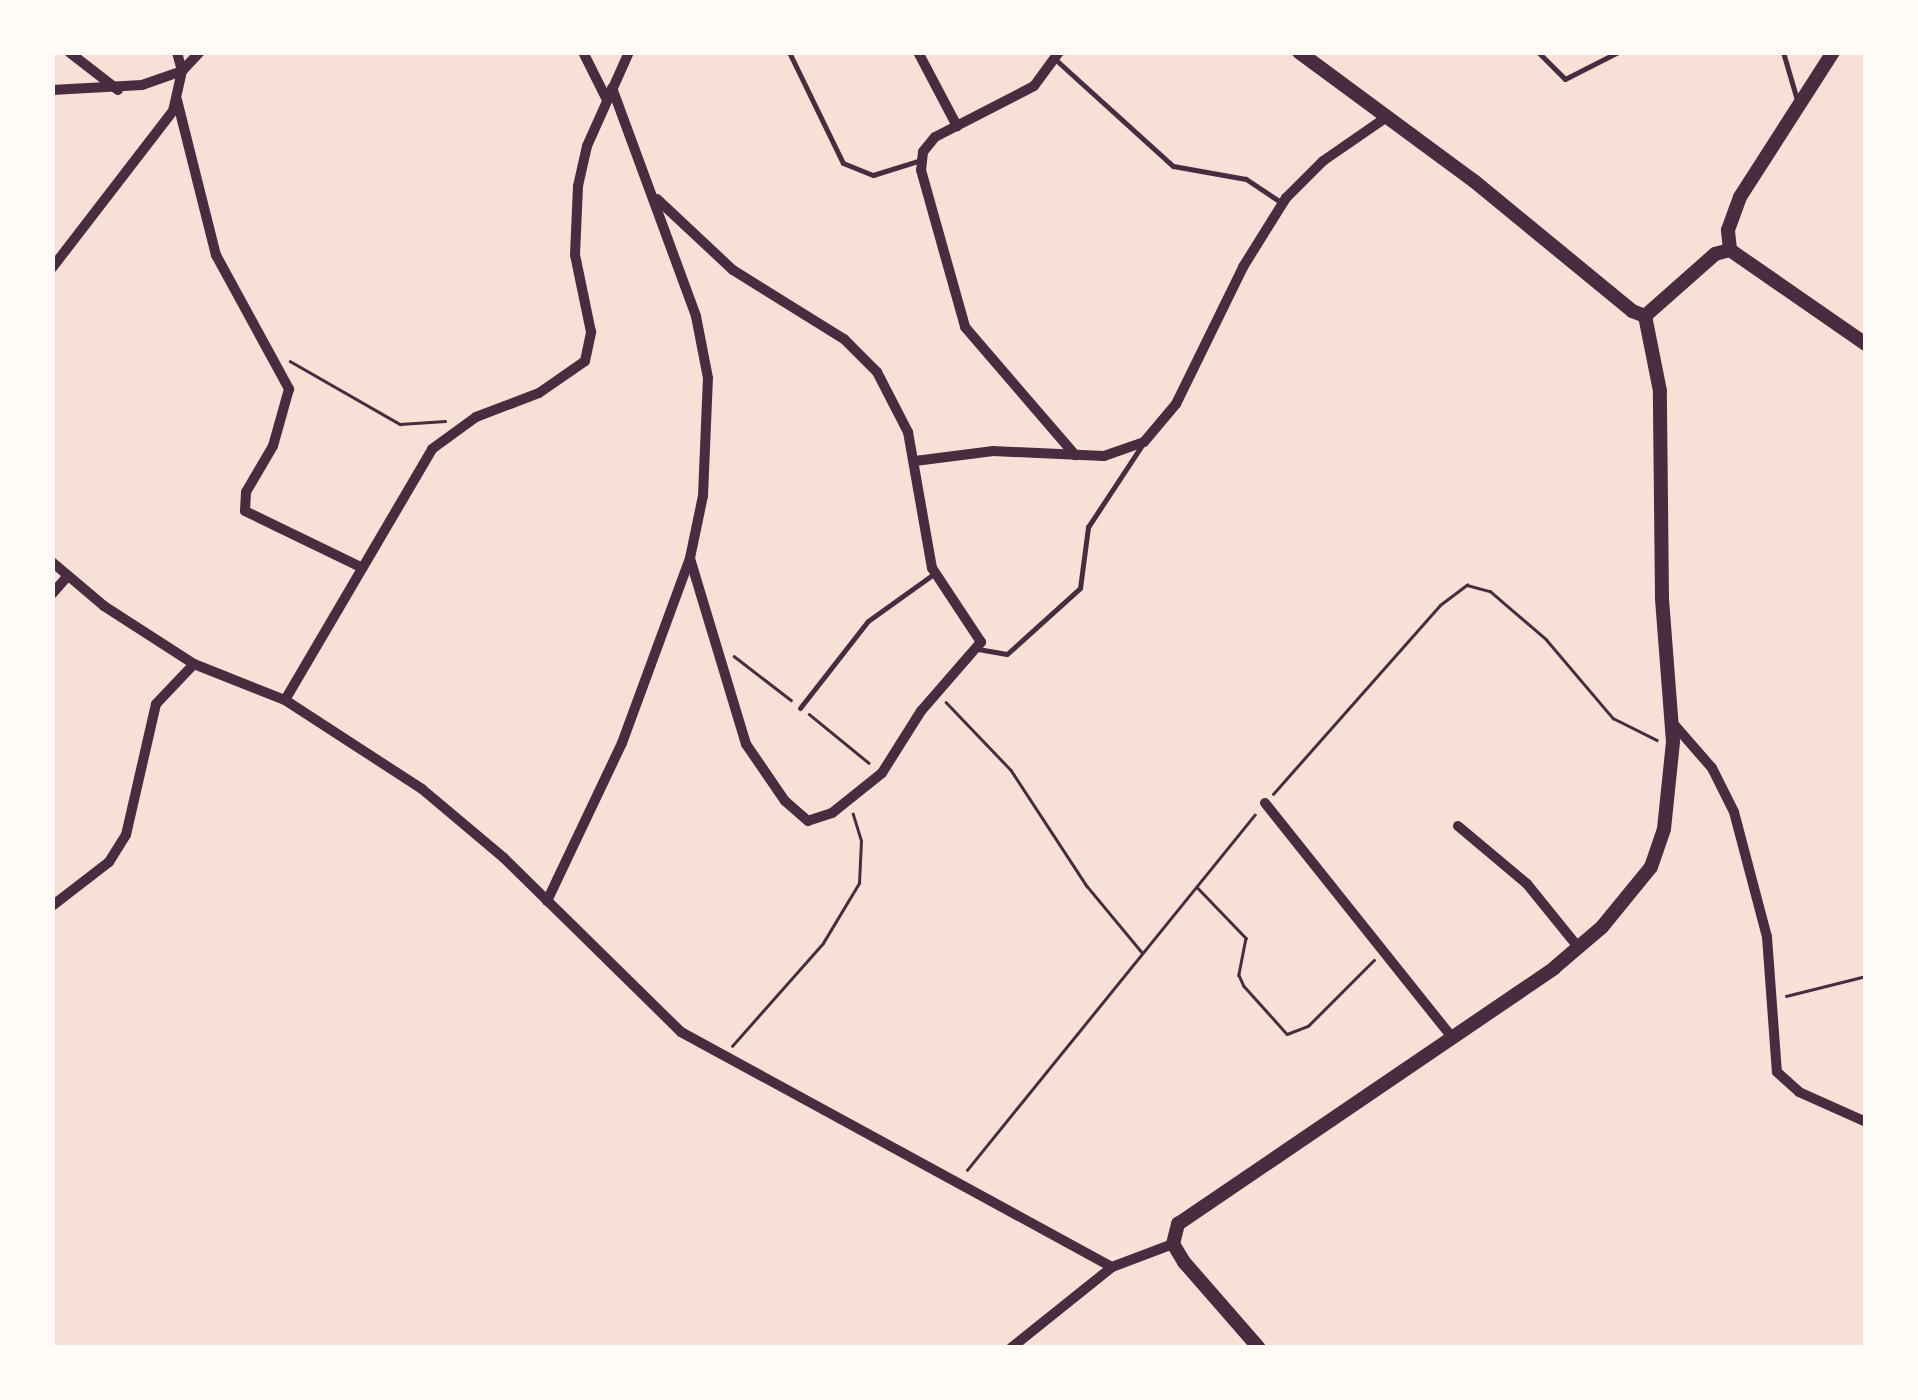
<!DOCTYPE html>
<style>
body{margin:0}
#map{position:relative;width:1918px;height:1400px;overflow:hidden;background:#f7e1d7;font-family:Raleway,sans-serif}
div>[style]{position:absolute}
.path>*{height:2.5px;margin:-1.25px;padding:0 1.25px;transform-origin:1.25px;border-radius:1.25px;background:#4a2c40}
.service>*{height:5px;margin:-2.5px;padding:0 2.5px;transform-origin:2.5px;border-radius:2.5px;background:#4a2c40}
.minor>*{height:10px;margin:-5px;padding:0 5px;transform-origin:5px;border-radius:5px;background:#4a2c40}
.tertiary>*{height:14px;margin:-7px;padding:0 7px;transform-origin:7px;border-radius:7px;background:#4a2c40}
span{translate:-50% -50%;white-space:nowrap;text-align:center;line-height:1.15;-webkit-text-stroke:8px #fffaf5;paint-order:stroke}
.frame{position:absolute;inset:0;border:55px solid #fffaf5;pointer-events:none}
</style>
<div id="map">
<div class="path">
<div style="left:290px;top:361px;width:127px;rotate:29.8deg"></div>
<div style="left:400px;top:424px;width:45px;rotate:-3.8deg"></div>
<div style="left:734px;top:656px;width:72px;rotate:37.7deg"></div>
<div style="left:946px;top:702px;width:94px;rotate:46.3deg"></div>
<div style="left:1011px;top:770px;width:139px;rotate:56.8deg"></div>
<div style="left:1087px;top:886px;width:85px;rotate:50.3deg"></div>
<div style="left:809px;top:714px;width:77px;rotate:39.2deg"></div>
<div style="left:1273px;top:794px;width:252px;rotate:-48.5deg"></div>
<div style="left:1440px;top:605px;width:34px;rotate:-37deg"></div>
<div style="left:1467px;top:585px;width:24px;rotate:15deg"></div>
<div style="left:1490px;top:591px;width:74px;rotate:40.6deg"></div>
<div style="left:1546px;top:639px;width:104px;rotate:49.7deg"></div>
<div style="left:1613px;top:718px;width:49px;rotate:26.6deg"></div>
<div style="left:1197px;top:887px;width:71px;rotate:46.1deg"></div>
<div style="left:1246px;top:938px;width:38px;rotate:101deg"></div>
<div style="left:1239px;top:975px;width:12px;rotate:66deg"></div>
<div style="left:1244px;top:986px;width:64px;rotate:48.1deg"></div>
<div style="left:1287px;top:1034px;width:22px;rotate:-21deg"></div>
<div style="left:1308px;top:1026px;width:93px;rotate:-45deg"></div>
<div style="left:1786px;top:996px;width:82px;rotate:-14deg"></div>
<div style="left:732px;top:1046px;width:137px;rotate:-48.5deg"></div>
<div style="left:823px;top:943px;width:70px;rotate:-59deg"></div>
<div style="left:859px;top:883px;width:42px;rotate:-87.3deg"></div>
<div style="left:861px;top:841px;width:28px;rotate:-107deg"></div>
<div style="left:967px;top:1170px;width:457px;rotate:-51deg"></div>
</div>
<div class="service">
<div style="left:789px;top:52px;width:123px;rotate:64.1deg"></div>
<div style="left:843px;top:163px;width:32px;rotate:22deg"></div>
<div style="left:873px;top:175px;width:50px;rotate:-17.4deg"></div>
<div style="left:1538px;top:52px;width:38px;rotate:45deg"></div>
<div style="left:1565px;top:79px;width:59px;rotate:-27deg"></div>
<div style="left:1783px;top:52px;width:50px;rotate:73.7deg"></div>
<div style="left:1056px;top:60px;width:158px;rotate:42.2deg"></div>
<div style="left:1173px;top:166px;width:74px;rotate:10.1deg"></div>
<div style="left:1246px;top:179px;width:43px;rotate:33.7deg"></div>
<div style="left:978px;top:649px;width:29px;rotate:10deg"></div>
<div style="left:1007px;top:654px;width:98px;rotate:-42.1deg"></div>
<div style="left:1080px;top:588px;width:62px;rotate:-82.5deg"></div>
<div style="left:1088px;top:527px;width:98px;rotate:-56.6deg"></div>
<div style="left:800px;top:708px;width:110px;rotate:-52deg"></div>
<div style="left:868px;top:621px;width:82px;rotate:-35.6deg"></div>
</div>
<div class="minor">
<div style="left:69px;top:52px;width:62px;rotate:37.8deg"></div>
<div style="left:583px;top:52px;width:54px;rotate:63.4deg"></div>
<div style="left:918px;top:52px;width:84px;rotate:62.2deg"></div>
<div style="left:1059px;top:52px;width:42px;rotate:126.3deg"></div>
<div style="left:1034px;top:86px;width:111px;rotate:152.7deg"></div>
<div style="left:935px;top:137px;width:19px;rotate:129deg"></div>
<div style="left:923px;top:152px;width:18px;rotate:96deg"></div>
<div style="left:921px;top:170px;width:163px;rotate:74.3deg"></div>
<div style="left:965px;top:327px;width:169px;rotate:49.3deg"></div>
<div style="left:52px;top:90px;width:90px;rotate:-3.2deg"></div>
<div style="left:142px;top:85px;width:42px;rotate:-19.3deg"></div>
<div style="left:182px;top:71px;width:26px;rotate:-47deg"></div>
<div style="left:177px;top:100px;width:160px;rotate:75.9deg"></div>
<div style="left:216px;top:255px;width:153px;rotate:61.4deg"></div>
<div style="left:289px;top:389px;width:59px;rotate:105.7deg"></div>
<div style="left:273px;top:446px;width:53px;rotate:120.4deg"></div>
<div style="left:246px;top:492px;width:19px;rotate:93deg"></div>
<div style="left:245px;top:511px;width:129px;rotate:25.8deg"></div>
<div style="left:657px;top:199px;width:104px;rotate:43.1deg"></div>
<div style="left:733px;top:270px;width:131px;rotate:31.9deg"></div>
<div style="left:844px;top:339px;width:47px;rotate:45deg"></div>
<div style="left:877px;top:372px;width:68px;rotate:62.7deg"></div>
<div style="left:908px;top:432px;width:138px;rotate:80deg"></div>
<div style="left:932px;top:568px;width:89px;rotate:56.5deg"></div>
<div style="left:981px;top:642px;width:91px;rotate:131deg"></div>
<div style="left:921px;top:711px;width:73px;rotate:122.2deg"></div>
<div style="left:882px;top:773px;width:64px;rotate:141.3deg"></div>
<div style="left:832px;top:813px;width:25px;rotate:162deg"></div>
<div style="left:808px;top:821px;width:30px;rotate:-139deg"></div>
<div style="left:785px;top:801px;width:69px;rotate:-124.4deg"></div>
<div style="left:746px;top:744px;width:194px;rotate:-106.8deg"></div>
<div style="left:52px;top:268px;width:198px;rotate:-52.4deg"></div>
<div style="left:173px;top:111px;width:41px;rotate:-77.3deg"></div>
<div style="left:182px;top:71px;width:20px;rotate:-105deg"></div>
<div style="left:915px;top:461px;width:79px;rotate:-7.3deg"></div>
<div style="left:993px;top:451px;width:111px;rotate:2.6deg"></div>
<div style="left:1104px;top:456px;width:42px;rotate:-19.3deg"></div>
<div style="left:1144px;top:442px;width:50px;rotate:-49.9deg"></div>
<div style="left:1176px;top:404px;width:153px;rotate:-63.9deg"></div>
<div style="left:1243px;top:267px;width:81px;rotate:-58.1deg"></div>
<div style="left:1286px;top:198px;width:52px;rotate:-45deg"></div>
<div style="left:1323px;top:161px;width:75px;rotate:-34.7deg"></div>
<div style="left:52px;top:562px;width:68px;rotate:40.2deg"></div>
<div style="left:104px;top:606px;width:107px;rotate:32.8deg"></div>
<div style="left:194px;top:664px;width:98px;rotate:21.6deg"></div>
<div style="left:285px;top:700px;width:163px;rotate:33deg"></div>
<div style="left:422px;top:789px;width:107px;rotate:40.1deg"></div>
<div style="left:504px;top:858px;width:248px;rotate:44.5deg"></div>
<div style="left:681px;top:1032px;width:491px;rotate:28.6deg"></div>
<div style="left:52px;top:594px;width:23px;rotate:-49deg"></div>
<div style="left:285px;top:700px;width:291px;rotate:-59.6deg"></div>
<div style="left:432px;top:449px;width:54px;rotate:-36deg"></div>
<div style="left:476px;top:417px;width:67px;rotate:-20.9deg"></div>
<div style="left:539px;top:393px;width:56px;rotate:-34.8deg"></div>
<div style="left:585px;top:361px;width:30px;rotate:-78deg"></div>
<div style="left:591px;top:332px;width:79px;rotate:-101.7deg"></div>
<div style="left:575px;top:255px;width:69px;rotate:-87.5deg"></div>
<div style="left:578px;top:186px;width:41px;rotate:-77.3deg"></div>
<div style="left:587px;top:146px;width:103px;rotate:-65.9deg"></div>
<div style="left:1671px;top:721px;width:62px;rotate:48.9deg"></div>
<div style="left:1712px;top:768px;width:49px;rotate:63.4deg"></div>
<div style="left:1734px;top:812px;width:129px;rotate:75.2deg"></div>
<div style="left:1767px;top:937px;width:135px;rotate:85.8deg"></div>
<div style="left:1777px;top:1072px;width:30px;rotate:42deg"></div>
<div style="left:1799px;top:1092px;width:73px;rotate:24.1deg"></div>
<div style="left:1265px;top:803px;width:300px;rotate:51.4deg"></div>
<div style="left:1458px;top:826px;width:90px;rotate:40deg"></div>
<div style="left:1527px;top:884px;width:81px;rotate:51deg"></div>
<div style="left:547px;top:901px;width:175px;rotate:-64.6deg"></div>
<div style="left:622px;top:743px;width:197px;rotate:-69.8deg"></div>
<div style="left:690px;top:558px;width:63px;rotate:-78.2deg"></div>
<div style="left:703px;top:496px;width:118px;rotate:-87.6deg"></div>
<div style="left:708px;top:378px;width:63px;rotate:-101deg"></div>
<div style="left:696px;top:316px;width:243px;rotate:-110.2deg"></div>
<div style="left:52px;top:906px;width:72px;rotate:-37.7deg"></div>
<div style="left:109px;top:862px;width:32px;rotate:-58deg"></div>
<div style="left:126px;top:835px;width:134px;rotate:-77.1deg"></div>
<div style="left:156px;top:704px;width:55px;rotate:-46.5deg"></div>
<div style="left:1011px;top:1348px;width:129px;rotate:-38.7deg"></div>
<div style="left:1112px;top:1267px;width:65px;rotate:-20.7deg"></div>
</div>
<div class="tertiary">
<div style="left:1299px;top:52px;width:217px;rotate:36.4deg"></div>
<div style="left:1474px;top:181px;width:205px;rotate:39.4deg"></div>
<div style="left:1632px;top:311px;width:14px;rotate:21deg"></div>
<div style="left:1645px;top:316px;width:94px;rotate:-41.5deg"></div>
<div style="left:1715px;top:254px;width:16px;rotate:-15deg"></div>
<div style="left:1730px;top:250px;width:165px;rotate:34.7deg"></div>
<div style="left:1730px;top:250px;width:20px;rotate:-96deg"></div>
<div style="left:1728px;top:230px;width:35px;rotate:-70deg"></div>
<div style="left:1740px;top:197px;width:172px;rotate:-57.3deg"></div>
<div style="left:1259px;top:1348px;width:114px;rotate:-131.1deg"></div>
<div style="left:1184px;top:1262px;width:21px;rotate:-121deg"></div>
<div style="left:1173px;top:1244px;width:21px;rotate:-76deg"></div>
<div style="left:1178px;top:1224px;width:455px;rotate:-34.2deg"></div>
<div style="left:1554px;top:968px;width:63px;rotate:-40.5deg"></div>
<div style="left:1602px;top:927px;width:77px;rotate:-50.8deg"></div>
<div style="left:1651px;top:867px;width:40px;rotate:-71.1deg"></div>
<div style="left:1664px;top:829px;width:87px;rotate:-84.1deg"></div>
<div style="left:1673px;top:742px;width:144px;rotate:-94.4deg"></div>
<div style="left:1662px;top:598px;width:207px;rotate:-90.6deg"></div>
<div style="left:1660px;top:391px;width:76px;rotate:-101.3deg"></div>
</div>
<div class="frame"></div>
</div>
